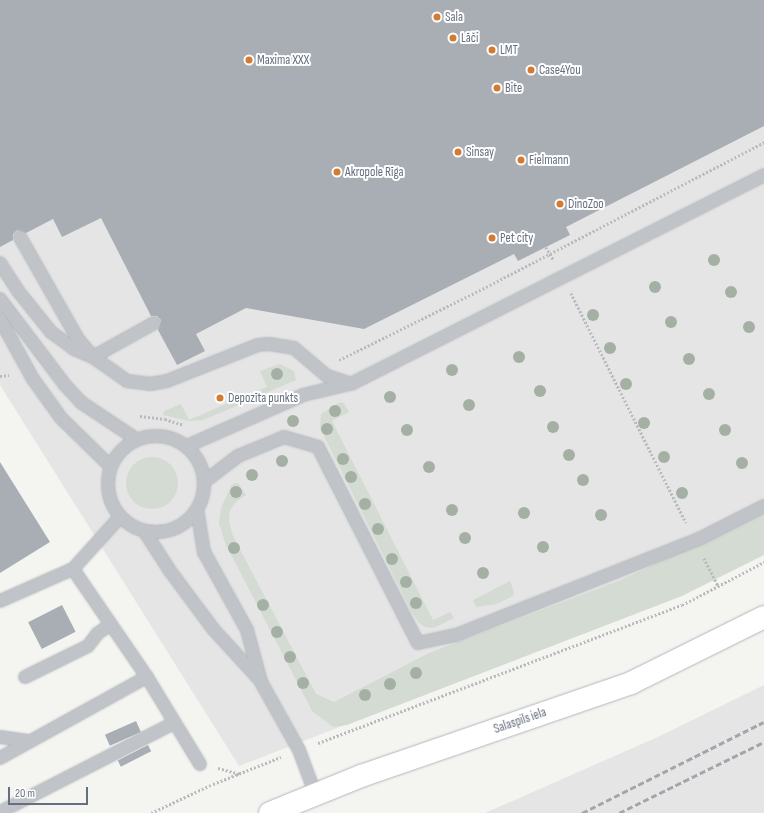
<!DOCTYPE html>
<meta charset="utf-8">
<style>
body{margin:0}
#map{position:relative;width:764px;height:813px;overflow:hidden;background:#f4f5f1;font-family:"Sofia Sans Condensed",sans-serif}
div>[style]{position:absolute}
.built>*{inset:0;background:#e5e5e5}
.green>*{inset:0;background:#d4dbd3}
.round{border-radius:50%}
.building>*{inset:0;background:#a9aeb5;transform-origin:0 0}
.path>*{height:2.5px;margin-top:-1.25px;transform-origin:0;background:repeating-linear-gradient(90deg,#babbbe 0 2px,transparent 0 4px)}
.roads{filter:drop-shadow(0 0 1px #b3b6bb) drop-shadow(0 0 1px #b3b6bb)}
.lane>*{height:12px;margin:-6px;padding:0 6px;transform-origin:6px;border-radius:6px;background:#c0c3c7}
.lane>.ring{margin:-6px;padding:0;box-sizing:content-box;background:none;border:12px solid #c0c3c7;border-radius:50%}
.secondary>*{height:22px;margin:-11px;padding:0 11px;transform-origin:11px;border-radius:11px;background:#fff}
.rail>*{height:3px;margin-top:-1.5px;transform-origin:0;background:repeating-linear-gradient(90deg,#a2a5ab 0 6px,transparent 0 9px)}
.trees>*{width:12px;height:12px;margin:-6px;border-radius:50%;background:#a5b0a4}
.dots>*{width:11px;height:11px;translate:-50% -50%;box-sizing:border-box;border:2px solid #fff;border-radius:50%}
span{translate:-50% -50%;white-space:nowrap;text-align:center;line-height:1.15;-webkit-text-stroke:4px #fff;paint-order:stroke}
.poi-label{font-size:13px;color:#666f80}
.left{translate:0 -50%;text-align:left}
.street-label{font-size:13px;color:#666f80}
.scale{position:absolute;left:8px;top:787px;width:80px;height:18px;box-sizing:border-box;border:2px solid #666f80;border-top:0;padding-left:5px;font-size:12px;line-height:14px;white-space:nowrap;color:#666f80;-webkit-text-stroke:3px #fff;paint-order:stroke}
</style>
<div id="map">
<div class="built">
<div style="clip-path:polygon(0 0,764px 0,764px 554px,690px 591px,239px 766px,0 385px)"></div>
<div style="clip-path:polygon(764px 685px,764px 813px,485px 813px,660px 736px)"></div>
</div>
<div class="green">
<div style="clip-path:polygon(280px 364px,294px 371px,296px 380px,254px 398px,253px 393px,267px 387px,260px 371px)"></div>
<div style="clip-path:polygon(237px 399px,239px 405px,203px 420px,189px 421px,163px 415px,164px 411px,181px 404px,189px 420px)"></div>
<div style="clip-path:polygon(340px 402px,344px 403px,349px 412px,332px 421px,433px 620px,450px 612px,454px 618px,434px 628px,425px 627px,419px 623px,411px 611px,320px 428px,321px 414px)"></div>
<div class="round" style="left:126px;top:457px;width:52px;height:52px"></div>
<div style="clip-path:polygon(238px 483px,246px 495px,237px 501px,230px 510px,229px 521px,233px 536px,316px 694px,334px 702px,429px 653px,621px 580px,764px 512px,764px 555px,682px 596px,347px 725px,333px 727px,312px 711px,225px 543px,219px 523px,221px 508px,232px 484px)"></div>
<div style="clip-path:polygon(510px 581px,514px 592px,513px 596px,497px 604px,476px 607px,473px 600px)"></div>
</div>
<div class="building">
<div style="clip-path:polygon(0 0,764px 0,764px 126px,566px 227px,570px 235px,518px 261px,514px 254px,364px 329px,246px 308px,196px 334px,205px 351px,177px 365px,158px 330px,161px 320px,157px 316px,151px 316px,101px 218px,62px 237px,53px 219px,26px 233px,17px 230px,13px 234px,13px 240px,0 247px)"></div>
<div style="clip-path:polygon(0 462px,50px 542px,0 573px)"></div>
<div style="left:62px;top:605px;width:30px;height:38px;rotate:63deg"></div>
<div style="left:136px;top:721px;width:12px;height:34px;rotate:66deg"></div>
<div style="left:148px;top:745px;width:7px;height:34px;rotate:63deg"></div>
</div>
<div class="path">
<div style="left:546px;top:247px;width:16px;rotate:60deg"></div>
<div style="left:571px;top:293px;width:257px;rotate:63.4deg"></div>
<div style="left:339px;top:360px;width:164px;rotate:-26.4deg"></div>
<div style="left:486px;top:287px;width:314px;rotate:-27.5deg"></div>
<div style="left:0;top:376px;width:9px;rotate:-6deg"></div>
<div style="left:140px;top:416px;width:25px;rotate:7deg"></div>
<div style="left:165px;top:419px;width:20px;rotate:18deg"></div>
<div style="left:704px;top:558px;width:31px;rotate:63deg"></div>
<div style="left:318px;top:743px;width:389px;rotate:-20.8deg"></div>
<div style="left:682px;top:605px;width:93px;rotate:-27.7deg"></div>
<div style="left:218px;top:768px;width:24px;rotate:15deg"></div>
<div style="left:151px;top:813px;width:68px;rotate:-25.1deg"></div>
<div style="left:213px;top:784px;width:73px;rotate:-21.7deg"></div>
</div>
<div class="roads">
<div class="lane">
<div style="left:20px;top:237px;width:117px;rotate:60.4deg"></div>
<div style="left:78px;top:339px;width:23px;rotate:50deg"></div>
<div style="left:93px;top:357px;width:42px;rotate:35.2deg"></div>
<div style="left:127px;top:381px;width:23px;rotate:7deg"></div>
<div style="left:150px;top:384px;width:17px;rotate:-10deg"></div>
<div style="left:167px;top:381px;width:98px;rotate:-21.6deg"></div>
<div style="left:258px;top:345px;width:11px;rotate:-5deg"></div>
<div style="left:269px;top:344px;width:25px;rotate:9deg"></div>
<div style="left:294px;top:348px;width:43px;rotate:40.3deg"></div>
<div style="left:327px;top:376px;width:22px;rotate:18deg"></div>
<div style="left:0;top:263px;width:33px;rotate:57deg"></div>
<div style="left:18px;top:291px;width:53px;rotate:51.2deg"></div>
<div style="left:51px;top:332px;width:29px;rotate:36deg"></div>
<div style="left:74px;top:349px;width:21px;rotate:23deg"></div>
<div style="left:93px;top:357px;width:70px;rotate:-29.1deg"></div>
<div style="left:0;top:299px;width:108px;rotate:52.9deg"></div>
<div style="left:65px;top:385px;width:25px;rotate:47deg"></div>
<div style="left:82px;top:403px;width:65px;rotate:33.7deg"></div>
<div style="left:0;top:319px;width:68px;rotate:61.2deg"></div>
<div style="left:33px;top:379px;width:48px;rotate:54.3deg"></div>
<div style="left:61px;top:418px;width:69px;rotate:44.4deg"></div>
<div class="ring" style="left:108px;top:436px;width:84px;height:84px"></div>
<div style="left:187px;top:446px;width:127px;rotate:-23.7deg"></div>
<div style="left:303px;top:395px;width:51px;rotate:-13.5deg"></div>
<div style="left:353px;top:383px;width:461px;rotate:-26.8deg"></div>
<div style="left:204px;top:482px;width:43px;rotate:-37.4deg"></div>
<div style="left:238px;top:456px;width:50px;rotate:-22.4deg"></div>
<div style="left:284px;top:437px;width:35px;rotate:16deg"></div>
<div style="left:318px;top:447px;width:220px;rotate:63deg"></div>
<div style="left:418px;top:643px;width:39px;rotate:-12deg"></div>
<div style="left:456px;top:635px;width:261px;rotate:-21.6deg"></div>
<div style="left:699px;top:539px;width:73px;rotate:-26.9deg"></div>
<div style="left:197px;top:509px;width:44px;rotate:80.8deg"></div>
<div style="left:204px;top:552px;width:89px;rotate:61.1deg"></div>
<div style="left:247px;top:630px;width:54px;rotate:74.9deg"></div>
<div style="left:261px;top:682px;width:78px;rotate:60.8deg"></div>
<div style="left:299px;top:750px;width:46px;rotate:69.6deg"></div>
<div style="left:145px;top:532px;width:46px;rotate:57.3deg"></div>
<div style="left:170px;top:571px;width:74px;rotate:53.3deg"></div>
<div style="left:214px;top:630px;width:67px;rotate:47.4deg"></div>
<div style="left:73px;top:569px;width:70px;rotate:-47.9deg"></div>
<div style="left:0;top:601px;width:80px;rotate:-23.7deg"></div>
<div style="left:73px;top:569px;width:131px;rotate:55.6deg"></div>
<div style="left:147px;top:677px;width:102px;rotate:58.7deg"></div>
<div style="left:25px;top:677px;width:70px;rotate:-26.2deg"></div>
<div style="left:88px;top:646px;width:15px;rotate:-53deg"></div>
<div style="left:97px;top:634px;width:17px;rotate:-36deg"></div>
<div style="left:0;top:737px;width:27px;rotate:8deg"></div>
<div style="left:0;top:758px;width:168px;rotate:-28.9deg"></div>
<div style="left:0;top:812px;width:195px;rotate:-27.1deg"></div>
</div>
<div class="secondary">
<div style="left:270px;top:813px;width:98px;rotate:-22.1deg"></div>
<div style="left:361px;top:776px;width:286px;rotate:-19deg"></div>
<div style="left:631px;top:683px;width:148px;rotate:-26.4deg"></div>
</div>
</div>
<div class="rail">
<div style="left:582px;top:813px;width:203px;rotate:-26.6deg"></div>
<div style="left:619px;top:813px;width:161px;rotate:-26.1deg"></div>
</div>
<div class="trees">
<div style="left:714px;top:260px"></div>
<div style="left:655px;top:287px"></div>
<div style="left:731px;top:292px"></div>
<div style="left:593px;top:315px"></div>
<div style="left:671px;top:322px"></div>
<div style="left:749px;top:327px"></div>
<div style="left:610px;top:348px"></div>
<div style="left:519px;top:357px"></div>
<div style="left:689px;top:359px"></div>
<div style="left:452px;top:370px"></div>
<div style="left:277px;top:374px"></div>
<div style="left:626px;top:384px"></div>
<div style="left:540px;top:391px"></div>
<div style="left:709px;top:394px"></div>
<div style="left:390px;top:397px"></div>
<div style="left:469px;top:405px"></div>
<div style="left:335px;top:411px"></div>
<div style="left:293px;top:421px"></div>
<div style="left:644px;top:423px"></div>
<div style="left:553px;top:427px"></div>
<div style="left:327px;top:429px"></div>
<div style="left:407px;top:430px"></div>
<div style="left:725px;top:430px"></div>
<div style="left:569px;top:455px"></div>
<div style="left:664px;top:457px"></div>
<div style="left:343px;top:459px"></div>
<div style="left:282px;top:461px"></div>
<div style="left:742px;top:463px"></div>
<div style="left:429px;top:467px"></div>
<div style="left:252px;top:475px"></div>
<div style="left:351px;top:477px"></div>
<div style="left:583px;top:480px"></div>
<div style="left:236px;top:492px"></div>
<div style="left:682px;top:493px"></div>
<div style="left:365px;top:504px"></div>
<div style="left:452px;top:510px"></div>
<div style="left:524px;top:513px"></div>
<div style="left:601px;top:515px"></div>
<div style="left:378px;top:529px"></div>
<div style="left:465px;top:538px"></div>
<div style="left:543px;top:547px"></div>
<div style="left:234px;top:548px"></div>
<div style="left:392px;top:559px"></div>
<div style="left:483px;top:573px"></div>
<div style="left:406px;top:582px"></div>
<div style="left:416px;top:603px"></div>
<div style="left:263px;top:605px"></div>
<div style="left:277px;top:632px"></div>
<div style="left:290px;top:657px"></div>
<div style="left:416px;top:673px"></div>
<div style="left:303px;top:683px"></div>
<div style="left:390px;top:684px"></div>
<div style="left:365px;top:695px"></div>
</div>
<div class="dots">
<div style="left:437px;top:17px;background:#d57b31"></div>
<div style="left:453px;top:38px;background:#d57b31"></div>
<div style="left:492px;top:50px;background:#d57b31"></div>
<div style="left:249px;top:60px;background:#d57b31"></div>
<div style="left:531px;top:70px;background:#d57b31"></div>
<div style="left:497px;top:88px;background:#d57b31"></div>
<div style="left:458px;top:152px;background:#d57b31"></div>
<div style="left:521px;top:160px;background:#d57b31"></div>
<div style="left:337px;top:172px;background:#d57b31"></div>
<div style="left:560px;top:204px;background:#d57b31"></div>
<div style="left:492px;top:238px;background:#d57b31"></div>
<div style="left:220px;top:398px;background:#d57b31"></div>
</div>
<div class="poi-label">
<span class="left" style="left:445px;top:17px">Sala</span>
<span class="left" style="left:461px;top:38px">Lāči</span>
<span class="left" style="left:500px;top:50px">LMT</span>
<span class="left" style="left:257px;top:60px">Maxima XXX</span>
<span class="left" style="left:539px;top:70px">Case4You</span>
<span class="left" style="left:505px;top:88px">Bite</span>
<span class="left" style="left:466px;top:152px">Sinsay</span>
<span class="left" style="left:529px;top:160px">Fielmann</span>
<span class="left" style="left:345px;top:172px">Akropole Rīga</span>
<span class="left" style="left:568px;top:204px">DinoZoo</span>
<span class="left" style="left:500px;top:238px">Pet city</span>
<span class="left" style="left:228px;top:398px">Depozīta punkts</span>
</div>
<div class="street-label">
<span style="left:520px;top:721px;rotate:-19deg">Salaspils iela</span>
</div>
<div class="scale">20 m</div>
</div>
